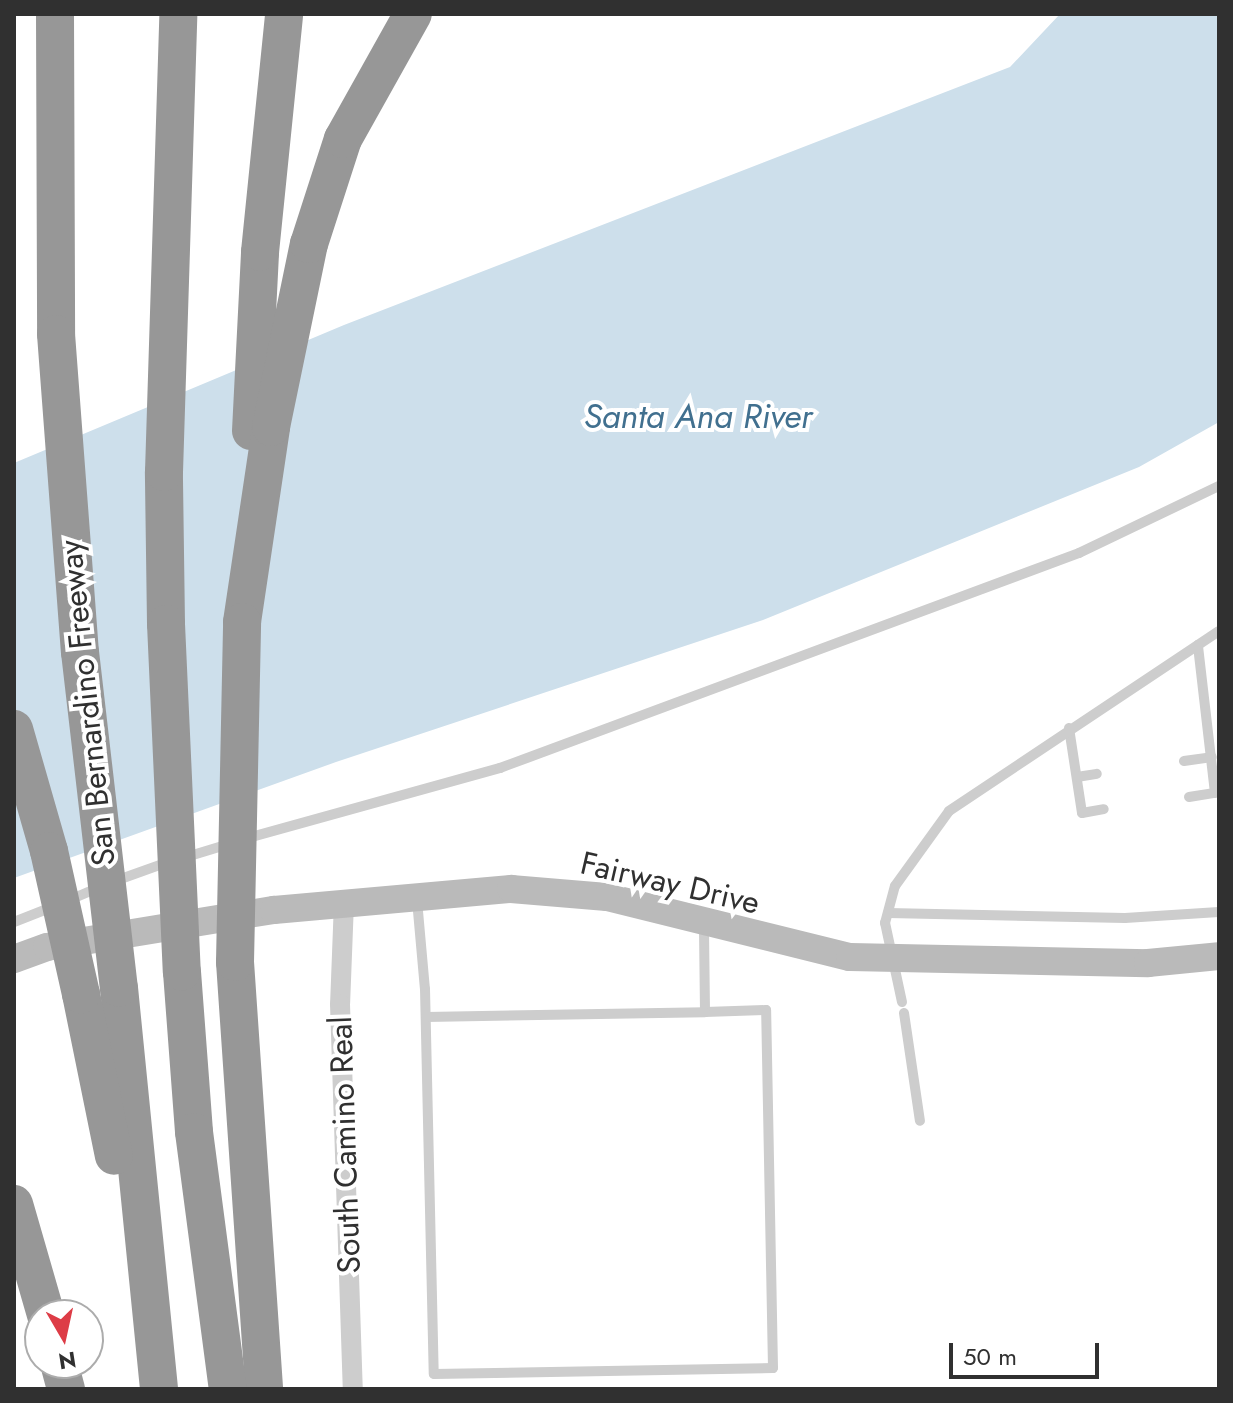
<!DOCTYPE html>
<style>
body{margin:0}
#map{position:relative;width:1233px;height:1403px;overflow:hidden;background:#fff;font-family:Jost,sans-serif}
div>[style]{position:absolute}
.water>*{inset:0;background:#cddfeb}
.lane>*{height:10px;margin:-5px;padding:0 5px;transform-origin:5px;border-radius:5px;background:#cdcdcd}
.street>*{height:20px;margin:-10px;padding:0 10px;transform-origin:10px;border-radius:10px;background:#cdcdcd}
.secondary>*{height:28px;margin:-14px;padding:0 14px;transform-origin:14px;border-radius:14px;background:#bababa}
.highway>*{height:38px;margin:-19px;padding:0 19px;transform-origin:19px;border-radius:19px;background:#979797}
.highway-bridge>*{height:38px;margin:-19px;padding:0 19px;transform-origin:19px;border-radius:19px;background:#979797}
span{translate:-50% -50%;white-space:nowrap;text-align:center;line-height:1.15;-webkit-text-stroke:8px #fff;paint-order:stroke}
.street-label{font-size:32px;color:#303030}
.water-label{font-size:34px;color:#41708f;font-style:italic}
.frame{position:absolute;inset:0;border:16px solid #303030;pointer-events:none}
.north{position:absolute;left:24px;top:1299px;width:80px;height:80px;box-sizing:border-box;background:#fff;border:2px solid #acacac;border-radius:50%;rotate:171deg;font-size:22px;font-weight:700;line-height:32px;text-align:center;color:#303030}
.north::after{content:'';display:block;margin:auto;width:28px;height:36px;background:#dd3c46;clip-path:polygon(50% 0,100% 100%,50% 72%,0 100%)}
.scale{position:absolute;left:949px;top:1343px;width:150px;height:36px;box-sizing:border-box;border:4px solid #303030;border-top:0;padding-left:10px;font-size:24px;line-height:28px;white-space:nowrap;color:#303030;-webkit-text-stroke:6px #fff;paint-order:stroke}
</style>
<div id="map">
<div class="water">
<div style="clip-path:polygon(1060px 14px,1219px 14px,1219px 422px,1139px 467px,763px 620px,336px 762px,14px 878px,14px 463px,344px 325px,1010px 67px)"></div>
</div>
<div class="lane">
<div style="left:1069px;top:728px;width:86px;rotate:81.3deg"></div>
<div style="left:1082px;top:813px;width:22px;rotate:-10deg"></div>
<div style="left:1184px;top:761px;width:28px;rotate:-8deg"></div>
<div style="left:1077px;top:777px;width:20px;rotate:-9deg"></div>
<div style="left:1189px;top:797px;width:26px;rotate:-9deg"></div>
<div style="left:1215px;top:793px;width:149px;rotate:-96.6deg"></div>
<div style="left:244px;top:839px;width:266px;rotate:-15.5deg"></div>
<div style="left:500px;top:768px;width:618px;rotate:-20.37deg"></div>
<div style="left:1079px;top:553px;width:155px;rotate:-25.6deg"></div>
<div style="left:183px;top:858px;width:48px;rotate:-16.9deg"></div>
<div style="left:115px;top:881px;width:56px;rotate:-19.7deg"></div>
<div style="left:417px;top:900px;width:89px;rotate:84.9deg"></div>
<div style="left:425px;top:989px;width:385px;rotate:88.7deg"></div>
<div style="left:434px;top:1374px;width:339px;rotate:-1deg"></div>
<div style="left:773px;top:1368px;width:358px;rotate:-91.1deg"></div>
<div style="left:766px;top:1010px;width:61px;rotate:178.1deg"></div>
<div style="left:705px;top:1012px;width:87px;rotate:-90.7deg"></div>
<div style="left:67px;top:901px;width:36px;rotate:-23deg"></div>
<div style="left:888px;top:913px;width:237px;rotate:1.2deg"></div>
<div style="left:1125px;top:918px;width:94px;rotate:-3.7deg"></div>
<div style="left:14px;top:922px;width:41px;rotate:-21.5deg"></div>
<div style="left:902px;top:1002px;width:81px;rotate:-102.1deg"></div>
<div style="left:885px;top:923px;width:38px;rotate:-75deg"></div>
<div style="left:895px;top:886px;width:92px;rotate:-54.2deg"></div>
<div style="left:949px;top:811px;width:324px;rotate:-33.7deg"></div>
<div style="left:904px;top:1013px;width:109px;rotate:81.6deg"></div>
<div style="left:426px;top:1017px;width:279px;rotate:-1deg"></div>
</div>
<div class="street">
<div style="left:344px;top:902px;width:102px;rotate:92.2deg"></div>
<div style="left:340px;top:1004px;width:385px;rotate:88.1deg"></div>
</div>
<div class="secondary">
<div style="left:14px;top:959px;width:35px;rotate:-20deg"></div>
<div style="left:47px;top:947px;width:230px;rotate:-9.3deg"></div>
<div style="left:274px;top:910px;width:238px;rotate:-5.1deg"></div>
<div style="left:511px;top:889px;width:96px;rotate:4.8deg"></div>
<div style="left:607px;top:897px;width:250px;rotate:13.9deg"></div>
<div style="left:850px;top:957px;width:298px;rotate:1.2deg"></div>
<div style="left:1148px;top:963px;width:71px;rotate:-5.6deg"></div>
</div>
<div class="highway">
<div style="left:55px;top:14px;width:320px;rotate:89.8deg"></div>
<div style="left:56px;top:334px;width:319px;rotate:85.7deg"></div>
<div style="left:251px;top:431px;width:179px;rotate:-87.1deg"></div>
<div style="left:260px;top:252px;width:239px;rotate:-84.2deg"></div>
<div style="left:242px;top:622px;width:197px;rotate:-81.5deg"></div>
<div style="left:271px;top:427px;width:187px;rotate:-78.3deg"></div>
<div style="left:309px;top:244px;width:110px;rotate:-72.1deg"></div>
<div style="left:343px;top:139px;width:143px;rotate:-60.8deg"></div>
<div style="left:166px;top:624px;width:152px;rotate:-90.8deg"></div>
<div style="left:164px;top:472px;width:458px;rotate:-88.2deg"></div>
<div style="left:235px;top:962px;width:428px;rotate:86.1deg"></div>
<div style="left:182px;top:972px;width:160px;rotate:85.7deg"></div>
<div style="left:194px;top:1132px;width:259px;rotate:82.5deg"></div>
<div style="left:119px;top:988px;width:403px;rotate:84.3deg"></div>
<div style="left:81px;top:994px;width:165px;rotate:78.5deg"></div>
<div style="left:14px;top:1204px;width:116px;rotate:73.9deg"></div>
<div style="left:59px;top:1363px;width:27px;rotate:75deg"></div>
</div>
<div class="highway-bridge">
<div style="left:166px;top:624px;width:348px;rotate:87.4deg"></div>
<div style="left:80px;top:652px;width:338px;rotate:83.4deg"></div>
<div style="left:14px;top:729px;width:127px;rotate:74deg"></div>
<div style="left:49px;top:851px;width:147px;rotate:77.4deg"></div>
<div style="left:235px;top:962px;width:340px;rotate:-88.8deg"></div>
</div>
<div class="street-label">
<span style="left:87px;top:703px;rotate:-96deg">San Bernardino Freeway</span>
<span style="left:670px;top:883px;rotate:13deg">Fairway Drive</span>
<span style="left:345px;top:1145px;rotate:-92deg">South Camino Real</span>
</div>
<div class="water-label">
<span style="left:698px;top:417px">Santa Ana River</span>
</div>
<div class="frame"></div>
<div class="north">N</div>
<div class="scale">50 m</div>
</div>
